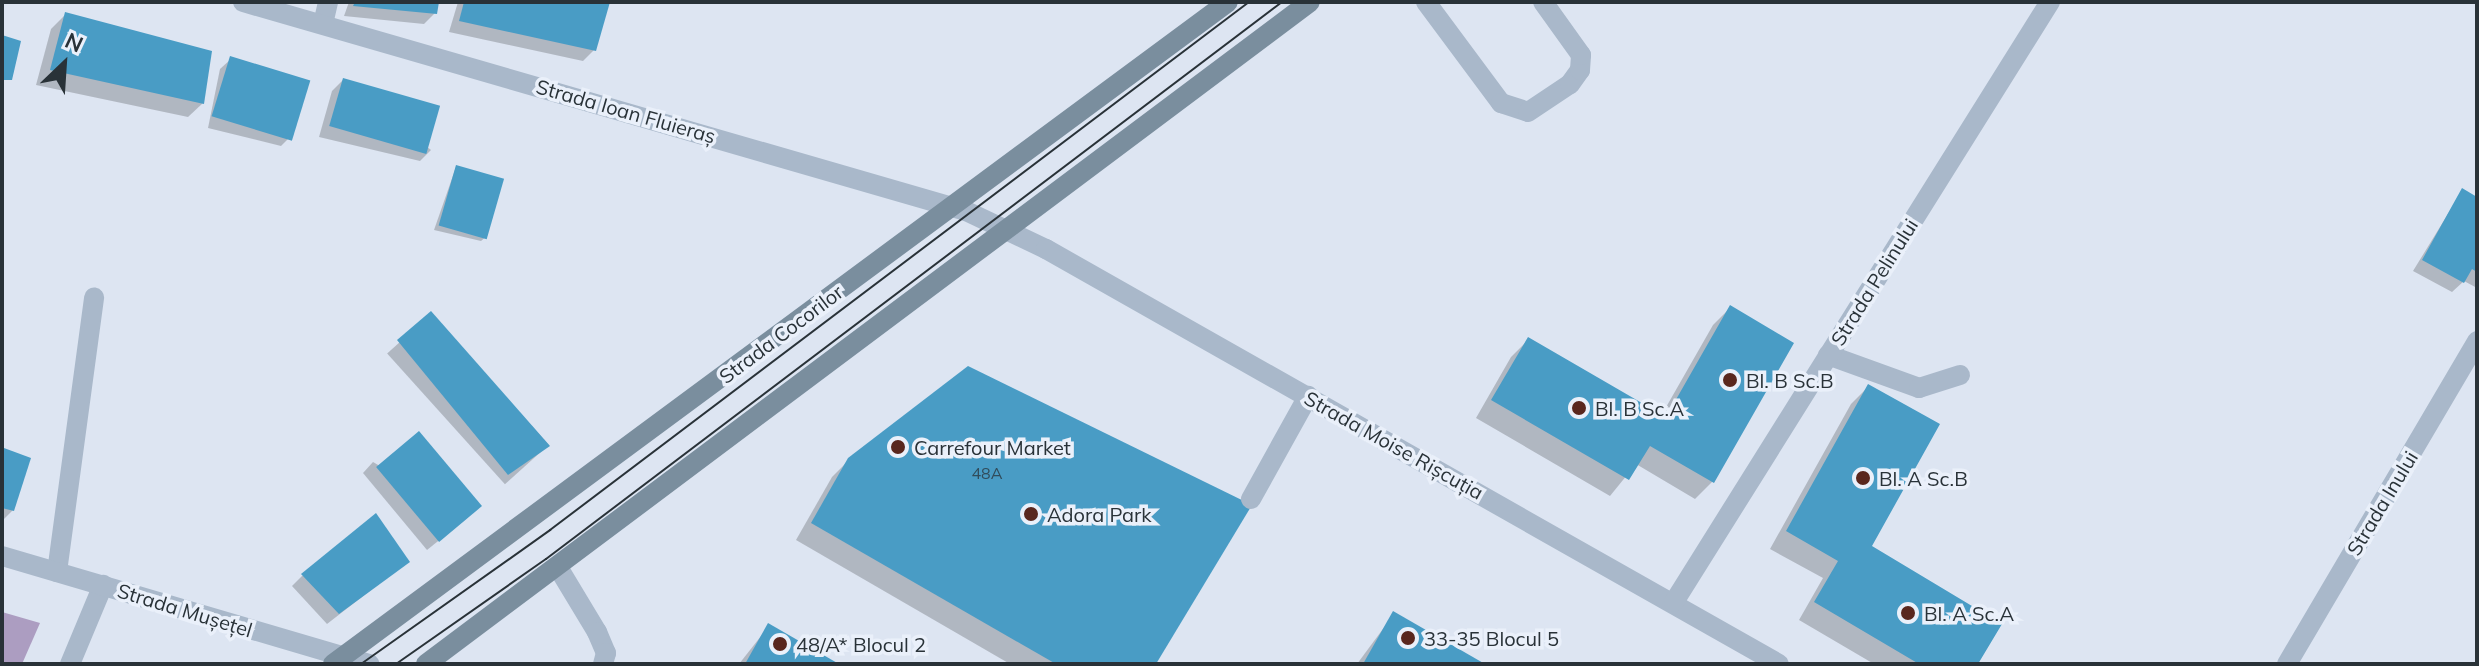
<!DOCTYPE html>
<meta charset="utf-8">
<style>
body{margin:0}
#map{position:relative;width:2479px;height:666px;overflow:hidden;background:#dde5f2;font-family:Mulish,sans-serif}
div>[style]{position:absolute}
.green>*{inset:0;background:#ac9dc1}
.shadow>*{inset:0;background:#0003;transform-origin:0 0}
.building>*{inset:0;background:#499cc5;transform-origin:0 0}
.lane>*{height:20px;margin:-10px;padding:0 10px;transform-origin:10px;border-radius:10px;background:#a9b8ca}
.street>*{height:20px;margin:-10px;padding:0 10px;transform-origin:10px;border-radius:10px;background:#a9b8ca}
.secondary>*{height:20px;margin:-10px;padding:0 10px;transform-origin:10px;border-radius:10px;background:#7a8e9e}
.tram>*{height:2px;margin:-1px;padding:0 1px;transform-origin:1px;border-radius:1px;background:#293238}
.dots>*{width:22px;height:22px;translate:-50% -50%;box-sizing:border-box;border:4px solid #eaf0fa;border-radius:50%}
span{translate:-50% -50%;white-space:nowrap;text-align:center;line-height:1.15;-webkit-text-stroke:7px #eaf0fa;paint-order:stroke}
.number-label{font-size:16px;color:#314c5b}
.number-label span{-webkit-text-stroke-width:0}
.street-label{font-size:20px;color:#293238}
.poi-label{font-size:20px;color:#293238}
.left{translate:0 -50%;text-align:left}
.frame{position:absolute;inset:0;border:4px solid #293238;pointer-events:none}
.north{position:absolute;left:24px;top:24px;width:80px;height:80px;-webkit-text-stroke:6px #eaf0fa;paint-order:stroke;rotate:25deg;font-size:22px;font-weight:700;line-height:32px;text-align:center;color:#293238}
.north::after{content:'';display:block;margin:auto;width:28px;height:36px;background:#293238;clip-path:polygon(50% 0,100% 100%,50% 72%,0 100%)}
</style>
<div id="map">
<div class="green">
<div style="clip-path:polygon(2px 612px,40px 623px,22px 664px,2px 664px)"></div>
</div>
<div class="shadow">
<div style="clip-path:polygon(349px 2px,436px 2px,435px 13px,424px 24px,344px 16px)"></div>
<div style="clip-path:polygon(458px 2px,608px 2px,594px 50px,583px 61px,449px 32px)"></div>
<div style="clip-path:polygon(66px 14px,203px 103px,188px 117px,36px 85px,51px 29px)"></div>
<div style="clip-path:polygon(231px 59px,292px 135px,281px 146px,208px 128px,220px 69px)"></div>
<div style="clip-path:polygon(343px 80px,431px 150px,420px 161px,319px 137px,332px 91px)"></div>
<div style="clip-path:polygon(456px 167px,487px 236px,481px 241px,434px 230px)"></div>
<div style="clip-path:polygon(2462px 191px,2477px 199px,2477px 288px,2464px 281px,2452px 292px,2413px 271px)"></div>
<div style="clip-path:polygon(1730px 308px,1712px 482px,1695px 499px,1636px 464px,1610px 496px,1476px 418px,1511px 357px,1528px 340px,1661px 416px,1713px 325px)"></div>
<div style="left:431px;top:314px;width:176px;height:59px;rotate:48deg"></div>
<div style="clip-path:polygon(1868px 387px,1869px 547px,1976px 664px,1874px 664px,1799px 620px,1823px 578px,1770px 549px,1851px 404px)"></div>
<div style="clip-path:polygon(5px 451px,13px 510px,2px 521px,2px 453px)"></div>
<div style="clip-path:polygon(850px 459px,1154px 664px,1010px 664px,796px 540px,832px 477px)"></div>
<div style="clip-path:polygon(373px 462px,468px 517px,427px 550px,363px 473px)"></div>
<div style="clip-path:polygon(407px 562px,327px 624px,292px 586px,302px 576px)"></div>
<div style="clip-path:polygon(1394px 614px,1481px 664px,1357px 664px)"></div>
<div style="clip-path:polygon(769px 626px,835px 664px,739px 664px)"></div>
</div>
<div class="building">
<div style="clip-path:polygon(355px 2px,439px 2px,437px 14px,353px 6px)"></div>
<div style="clip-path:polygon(464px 2px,610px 2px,596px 51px,459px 21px)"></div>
<div style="clip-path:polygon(65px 12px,212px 51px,204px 104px,50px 70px)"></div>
<div style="clip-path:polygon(2px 35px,21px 41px,12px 80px,2px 80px)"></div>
<div style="left:230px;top:56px;width:84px;height:63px;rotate:17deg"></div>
<div style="left:343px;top:78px;width:101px;height:50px;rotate:16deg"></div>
<div style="left:456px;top:165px;width:50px;height:63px;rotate:16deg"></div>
<div style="clip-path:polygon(2462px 188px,2477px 197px,2477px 272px,2472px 269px,2464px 283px,2422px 260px)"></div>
<div style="clip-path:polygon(1730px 305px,1794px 343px,1714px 483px,1650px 446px,1629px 480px,1491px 400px,1528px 337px,1666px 417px)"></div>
<div style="clip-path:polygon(431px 311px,550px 446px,508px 475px,397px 340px)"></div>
<div style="clip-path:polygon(968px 366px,1252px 505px,1156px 664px,1056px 664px,811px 523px,848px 458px)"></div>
<div style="clip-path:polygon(1868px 384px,1940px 424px,1872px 546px,2002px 624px,1978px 664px,1919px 664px,1814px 602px,1838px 561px,1786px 531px)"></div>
<div style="left:419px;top:431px;width:98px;height:56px;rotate:50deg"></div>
<div style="clip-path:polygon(4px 448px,31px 458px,14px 511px,2px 508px)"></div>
<div style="clip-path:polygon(376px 513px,410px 562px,339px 614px,301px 574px)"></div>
<div style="clip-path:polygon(1393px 611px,1485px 664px,1363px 664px)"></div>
<div style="clip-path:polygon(768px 623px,839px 664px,745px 664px)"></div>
</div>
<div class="lane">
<div style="left:1426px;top:2px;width:126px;rotate:53.4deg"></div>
<div style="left:1501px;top:103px;width:28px;rotate:18deg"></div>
<div style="left:1528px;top:112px;width:50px;rotate:-33.7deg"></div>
<div style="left:1570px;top:84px;width:17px;rotate:-54deg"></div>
<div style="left:1580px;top:70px;width:15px;rotate:-86deg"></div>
<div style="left:1581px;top:55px;width:65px;rotate:-125.6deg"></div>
<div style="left:323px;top:24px;width:23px;rotate:-77deg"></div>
<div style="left:1828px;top:355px;width:97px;rotate:19.9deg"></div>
<div style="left:1919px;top:388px;width:43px;rotate:-17.6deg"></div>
<div style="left:1251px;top:499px;width:118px;rotate:-61deg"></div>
<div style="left:559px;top:569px;width:74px;rotate:58.9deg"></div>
<div style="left:597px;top:632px;width:23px;rotate:67deg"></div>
<div style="left:606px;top:653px;width:11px;rotate:105deg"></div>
<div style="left:57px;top:572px;width:277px;rotate:-82.3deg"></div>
<div style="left:70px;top:664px;width:86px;rotate:-67.3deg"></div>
</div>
<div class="street">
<div style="left:243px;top:2px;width:753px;rotate:16.12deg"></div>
<div style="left:966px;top:211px;width:89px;rotate:25.4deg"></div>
<div style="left:1046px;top:249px;width:842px;rotate:29.52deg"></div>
<div style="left:2px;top:556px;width:383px;rotate:16.4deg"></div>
<div style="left:1674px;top:602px;width:708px;rotate:-57.93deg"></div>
<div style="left:2287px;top:664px;width:375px;rotate:-59.5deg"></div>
</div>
<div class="secondary">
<div style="left:333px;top:664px;width:1113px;rotate:-36.49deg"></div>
<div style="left:426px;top:664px;width:1104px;rotate:-36.83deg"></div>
</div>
<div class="tram">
<div style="left:361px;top:664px;width:232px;rotate:-35.3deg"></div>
<div style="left:550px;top:530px;width:876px;rotate:-37.07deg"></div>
<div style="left:396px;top:664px;width:183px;rotate:-35deg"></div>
<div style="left:546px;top:559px;width:923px;rotate:-37.12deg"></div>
</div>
<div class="dots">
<div style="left:1730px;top:380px;background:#59271e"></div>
<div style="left:1579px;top:408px;background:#59271e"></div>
<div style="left:898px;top:447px;background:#59271e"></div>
<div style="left:1863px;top:478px;background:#59271e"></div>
<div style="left:1031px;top:514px;background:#59271e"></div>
<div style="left:1908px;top:613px;background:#59271e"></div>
<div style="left:1408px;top:638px;background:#59271e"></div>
<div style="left:780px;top:644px;background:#59271e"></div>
</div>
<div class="number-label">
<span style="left:987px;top:473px">48A</span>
</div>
<div class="street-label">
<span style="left:626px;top:111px;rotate:16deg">Strada Ioan Fluieraș</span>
<span style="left:1874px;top:282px;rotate:-58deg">Strada Pelinului</span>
<span style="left:781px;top:334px;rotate:-37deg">Strada Cocorilor</span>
<span style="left:1394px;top:445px;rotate:29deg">Strada Moise Rișcuția</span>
<span style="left:2382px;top:503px;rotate:-59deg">Strada Inului</span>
<span style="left:185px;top:610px;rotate:17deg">Strada Mușețel</span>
</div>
<div class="poi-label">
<span class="left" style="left:1746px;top:380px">Bl. B Sc.B</span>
<span class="left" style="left:1595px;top:408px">Bl. B Sc.A</span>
<span class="left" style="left:914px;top:447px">Carrefour Market</span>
<span class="left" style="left:1879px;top:478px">Bl. A Sc.B</span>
<span class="left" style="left:1047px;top:514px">Adora Park</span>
<span class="left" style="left:1924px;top:613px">Bl. A Sc.A</span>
<span class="left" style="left:1424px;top:638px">33-35 Blocul 5</span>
<span class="left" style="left:796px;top:644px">48/A* Blocul 2</span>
</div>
<div class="frame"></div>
<div class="north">N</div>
</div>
